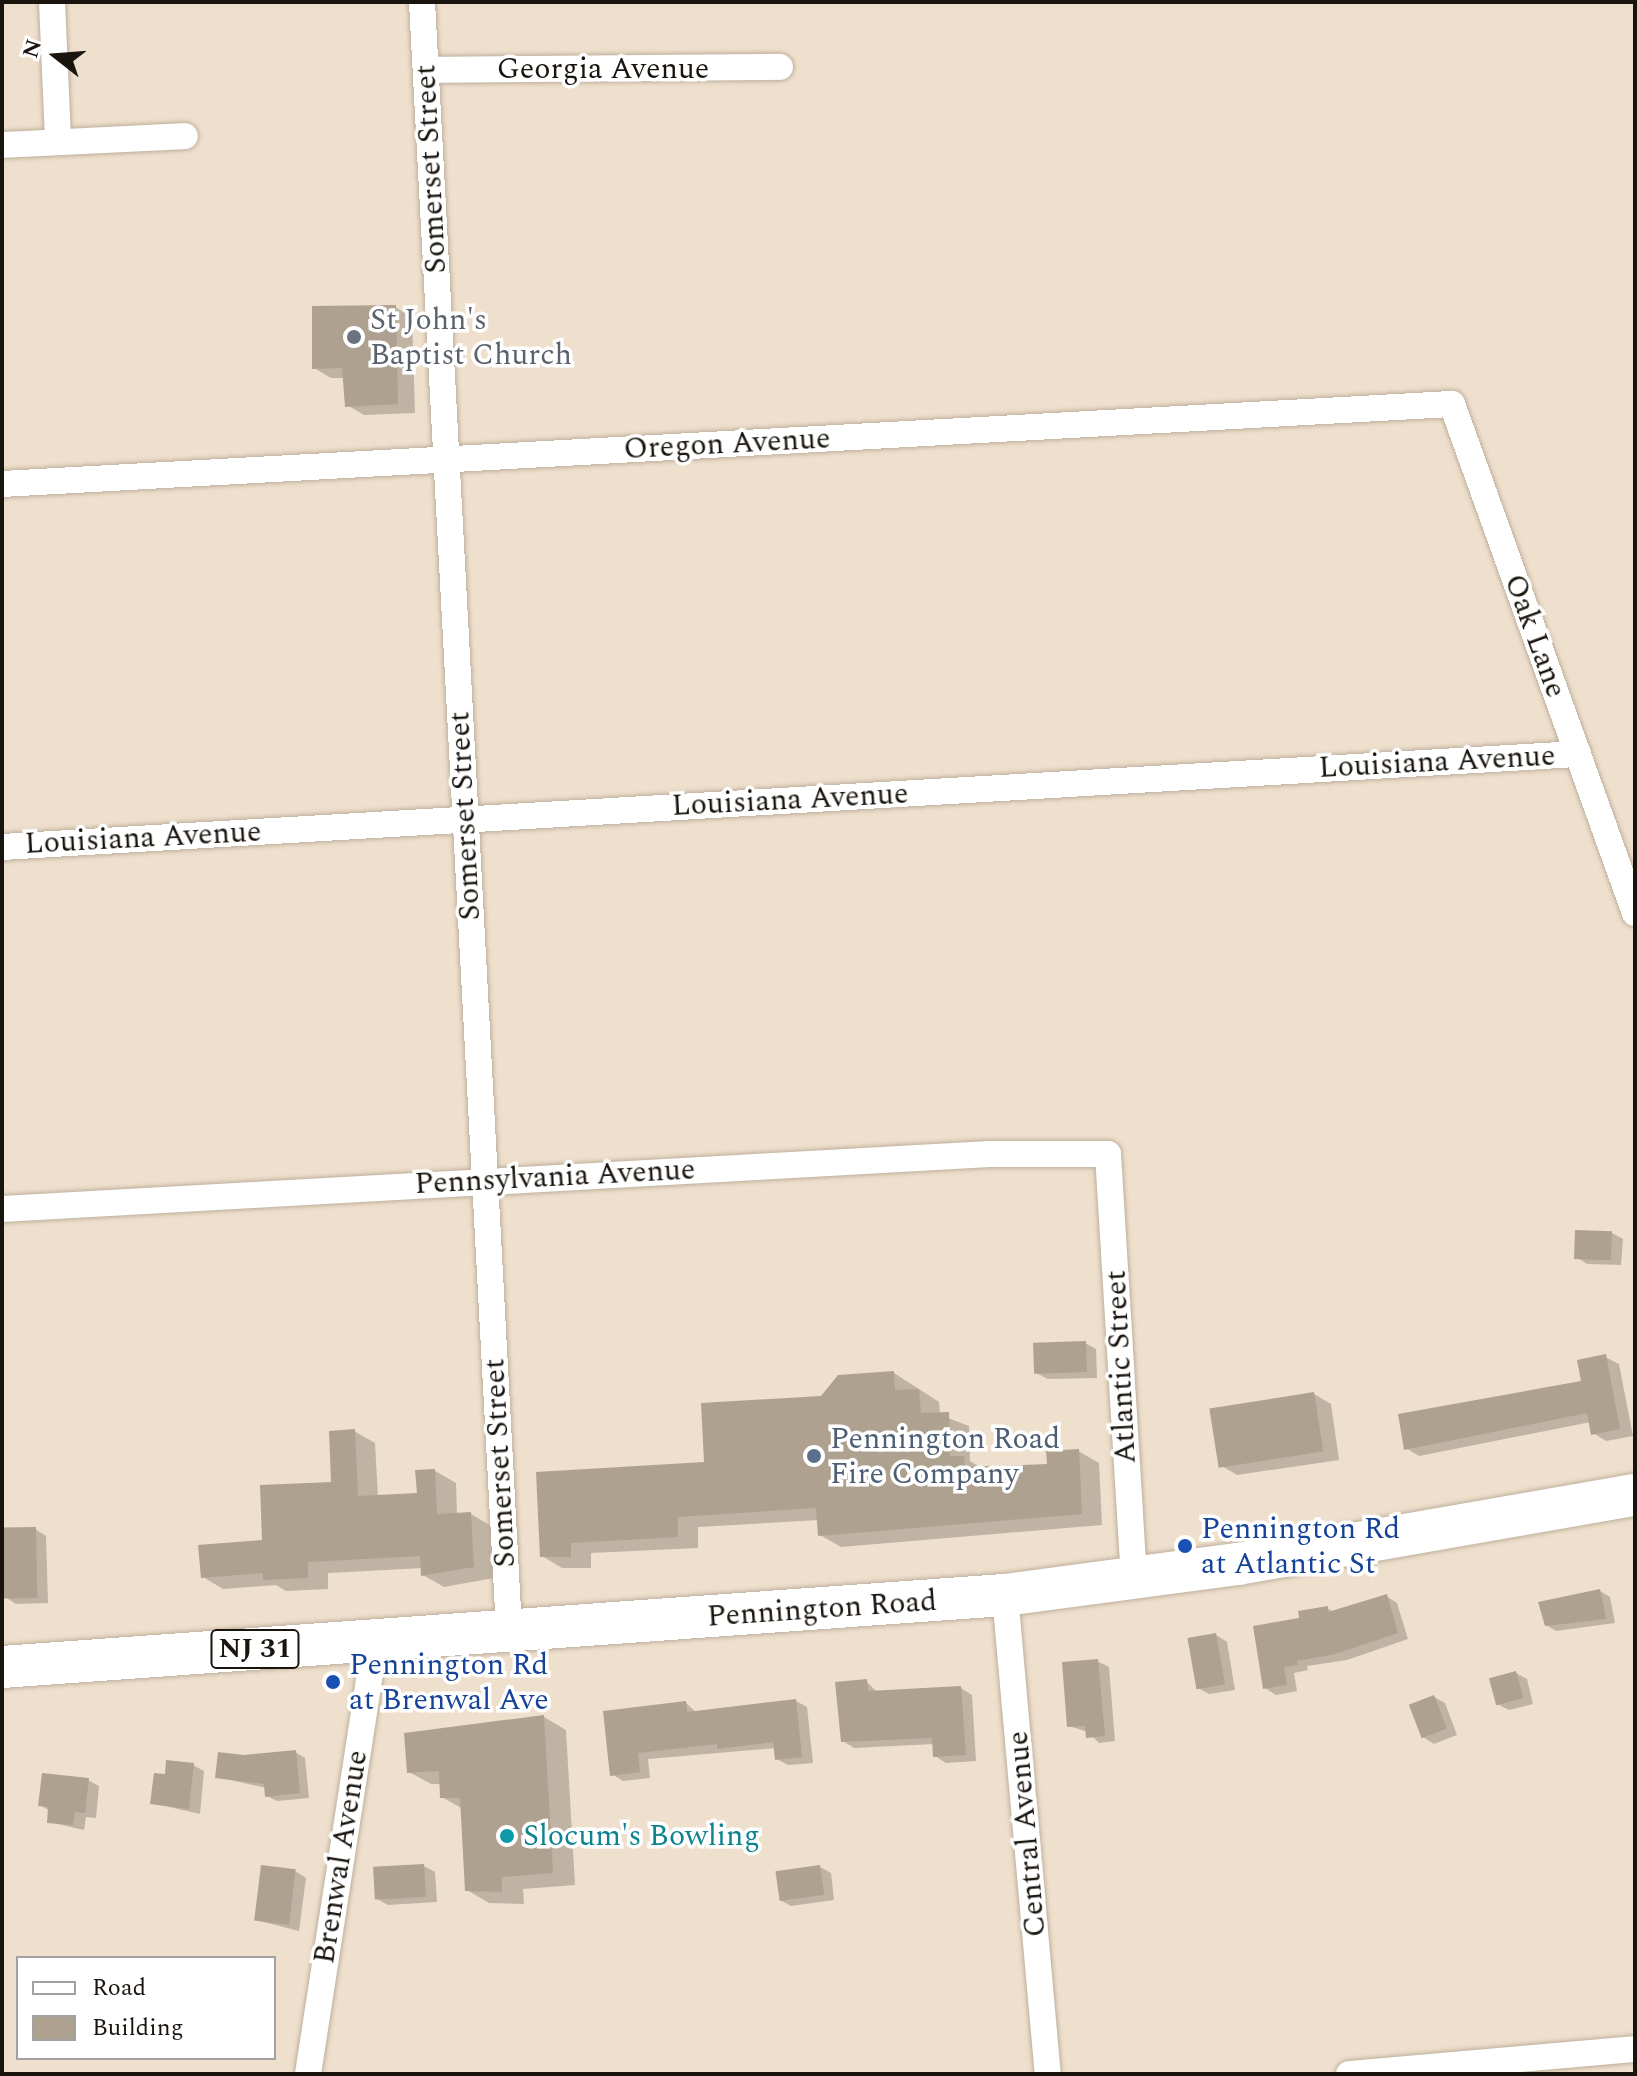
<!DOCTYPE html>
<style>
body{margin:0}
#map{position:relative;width:1637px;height:2076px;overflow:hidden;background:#efe0cd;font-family:Spectral,serif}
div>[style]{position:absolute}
.shadow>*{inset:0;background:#0003}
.building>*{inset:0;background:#afa18f;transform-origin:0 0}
.roads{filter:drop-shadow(0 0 2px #bdaf9c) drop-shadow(0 0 2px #bdaf9c)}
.minor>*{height:26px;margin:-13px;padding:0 13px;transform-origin:13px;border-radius:13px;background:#fff}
.primary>*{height:42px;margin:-21px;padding:0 21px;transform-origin:21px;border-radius:21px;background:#fff}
.dots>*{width:22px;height:22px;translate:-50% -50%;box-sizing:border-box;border:4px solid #fff;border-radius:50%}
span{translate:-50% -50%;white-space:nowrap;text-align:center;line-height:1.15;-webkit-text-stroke:7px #fff;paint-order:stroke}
.shield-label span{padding:2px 6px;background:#fff;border:2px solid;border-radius:6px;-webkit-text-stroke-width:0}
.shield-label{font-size:28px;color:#19140e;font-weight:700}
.street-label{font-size:30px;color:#19140e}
.worship-label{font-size:30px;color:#5b616d}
.left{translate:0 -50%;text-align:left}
.service-label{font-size:30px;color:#4e5e75}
.transit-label{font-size:30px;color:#164399}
.culture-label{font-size:30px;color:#0d838f}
.frame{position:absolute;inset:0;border:4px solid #19140e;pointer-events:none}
.legend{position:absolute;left:16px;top:1956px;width:260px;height:104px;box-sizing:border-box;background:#fff;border:2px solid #a3a19f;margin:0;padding:10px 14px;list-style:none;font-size:24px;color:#19140e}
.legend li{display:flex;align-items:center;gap:16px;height:40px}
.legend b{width:40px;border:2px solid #a3a19f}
.north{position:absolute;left:16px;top:16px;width:80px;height:80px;-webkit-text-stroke:6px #fff;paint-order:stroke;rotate:287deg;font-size:22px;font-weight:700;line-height:32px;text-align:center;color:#19140e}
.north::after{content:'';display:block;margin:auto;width:28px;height:36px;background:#19140e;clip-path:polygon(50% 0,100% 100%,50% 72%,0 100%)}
</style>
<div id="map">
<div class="shadow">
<div style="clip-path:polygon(395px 307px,412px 317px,415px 413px,364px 415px,347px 405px,345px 378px,331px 378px,314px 368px)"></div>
<div style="clip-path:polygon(1612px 1233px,1623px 1239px,1621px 1265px,1587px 1264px,1576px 1257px)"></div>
<div style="clip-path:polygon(1085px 1343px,1096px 1349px,1097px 1378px,1048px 1379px,1036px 1373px)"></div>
<div style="clip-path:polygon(1605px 1357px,1619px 1364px,1633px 1436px,1606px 1441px,1593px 1433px,1591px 1422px,1419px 1456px,1406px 1448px,1583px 1383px)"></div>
<div style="clip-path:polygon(894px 1373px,939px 1402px,940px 1415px,969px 1426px,970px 1461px,983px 1469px,1049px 1465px,1078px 1451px,1099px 1463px,1102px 1525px,841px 1547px,820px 1535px,819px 1520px,698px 1527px,698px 1548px,591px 1553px,591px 1568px,562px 1568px,542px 1556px,822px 1398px)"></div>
<div style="clip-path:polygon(1314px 1394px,1331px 1404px,1339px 1460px,1237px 1475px,1220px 1465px)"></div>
<div style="clip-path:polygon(354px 1431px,375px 1443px,378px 1497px,419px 1495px,435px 1471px,456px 1483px,457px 1515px,471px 1514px,491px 1526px,494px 1578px,444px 1587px,423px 1575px,423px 1568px,328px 1573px,328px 1589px,286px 1591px,276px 1585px,223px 1589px,203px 1577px,264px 1542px,333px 1484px)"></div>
<div style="clip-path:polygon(35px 1529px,46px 1536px,48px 1603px,16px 1604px,5px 1597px)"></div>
<div style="clip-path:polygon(1600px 1591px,1610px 1597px,1615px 1623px,1556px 1631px,1546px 1625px)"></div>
<div style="clip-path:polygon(1386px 1596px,1397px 1603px,1408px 1639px,1347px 1660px,1307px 1666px,1308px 1670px,1294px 1673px,1297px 1691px,1276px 1695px,1265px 1688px,1301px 1620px,1327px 1608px,1334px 1612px)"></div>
<div style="clip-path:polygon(1216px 1635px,1227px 1642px,1235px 1690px,1209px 1694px,1198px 1688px)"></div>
<div style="clip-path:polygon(1097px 1661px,1109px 1667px,1115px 1741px,1099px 1743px,1088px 1732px,1069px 1726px)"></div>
<div style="clip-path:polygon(1516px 1673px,1527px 1679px,1533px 1704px,1509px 1710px,1497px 1704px)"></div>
<div style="clip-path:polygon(866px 1681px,878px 1693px,961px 1688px,972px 1695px,976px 1761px,946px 1763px,935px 1756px,935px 1744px,854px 1748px,843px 1741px)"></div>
<div style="clip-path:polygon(1434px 1697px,1445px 1703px,1457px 1735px,1434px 1744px,1423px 1737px)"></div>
<div style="clip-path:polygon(796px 1701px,807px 1707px,813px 1763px,788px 1765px,777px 1759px,776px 1748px,648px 1759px,650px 1778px,623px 1781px,612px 1774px,686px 1703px,697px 1713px)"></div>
<div style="clip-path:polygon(544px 1717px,566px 1730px,575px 1885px,523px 1889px,524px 1904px,489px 1903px,467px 1890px,463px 1809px,442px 1797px,442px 1784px,431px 1784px,409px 1772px)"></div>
<div style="clip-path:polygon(295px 1752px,305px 1758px,309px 1798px,277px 1801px,267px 1796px,266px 1788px,217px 1777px,244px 1757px)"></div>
<div style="clip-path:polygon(193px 1765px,204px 1771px,200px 1814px,152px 1803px,166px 1776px)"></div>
<div style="clip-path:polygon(88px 1780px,99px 1786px,96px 1818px,86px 1817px,84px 1830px,49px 1822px,50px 1811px,40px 1805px)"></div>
<div style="clip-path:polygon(424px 1866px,435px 1872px,437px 1902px,388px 1905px,377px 1899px)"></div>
<div style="clip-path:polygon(820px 1867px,831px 1873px,834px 1900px,791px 1906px,780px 1900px)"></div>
<div style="clip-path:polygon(295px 1871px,306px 1878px,299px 1931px,256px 1920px)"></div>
</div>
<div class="building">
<div style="clip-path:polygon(396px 305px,398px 404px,345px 407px,342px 368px,312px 369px,312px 306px)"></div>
<div style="left:1575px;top:1230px;width:37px;height:29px;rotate:2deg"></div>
<div style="left:1086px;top:1341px;width:31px;height:53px;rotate:88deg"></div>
<div style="clip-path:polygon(1606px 1354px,1620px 1429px,1591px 1435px,1587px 1413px,1404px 1450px,1398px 1414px,1581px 1381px,1577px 1360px)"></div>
<div style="clip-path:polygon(894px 1371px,895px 1390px,919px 1389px,921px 1413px,949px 1412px,950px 1456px,964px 1456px,965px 1467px,1047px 1464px,1046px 1451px,1079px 1449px,1082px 1514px,818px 1536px,816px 1508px,678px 1517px,678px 1537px,571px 1543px,571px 1557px,540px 1557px,536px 1472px,704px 1462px,701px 1403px,821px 1396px,838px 1375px)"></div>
<div style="left:1314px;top:1392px;width:60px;height:106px;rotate:81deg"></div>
<div style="clip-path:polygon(355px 1429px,358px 1496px,417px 1493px,415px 1470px,435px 1469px,437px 1514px,471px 1512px,474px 1567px,421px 1576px,420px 1556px,308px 1562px,308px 1578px,263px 1580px,263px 1573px,201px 1578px,198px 1545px,262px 1540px,260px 1485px,331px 1482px,329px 1431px)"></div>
<div style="left:36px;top:1527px;width:71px;height:34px;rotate:89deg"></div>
<div style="clip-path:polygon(1600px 1589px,1606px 1619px,1545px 1626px,1538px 1602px)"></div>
<div style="clip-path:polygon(1387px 1594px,1398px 1633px,1335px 1654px,1297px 1661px,1298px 1665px,1284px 1667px,1287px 1685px,1263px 1689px,1253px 1626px,1299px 1618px,1298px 1611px,1328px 1606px,1328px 1612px)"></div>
<div style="left:1216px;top:1633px;width:52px;height:29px;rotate:80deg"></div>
<div style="clip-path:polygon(1098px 1659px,1105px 1736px,1086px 1738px,1085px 1726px,1067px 1727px,1062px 1662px)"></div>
<div style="left:1516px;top:1671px;width:28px;height:28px;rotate:75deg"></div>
<div style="clip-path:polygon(867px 1679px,868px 1691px,961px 1686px,966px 1755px,933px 1757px,932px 1738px,841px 1742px,835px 1682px)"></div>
<div style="left:1434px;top:1695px;width:36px;height:27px;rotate:69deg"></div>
<div style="clip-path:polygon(796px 1699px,802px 1757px,775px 1760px,773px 1742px,717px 1749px,717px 1744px,638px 1753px,640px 1772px,610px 1776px,603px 1711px,686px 1701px,687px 1712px)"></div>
<div style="clip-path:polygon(544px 1715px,553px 1873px,502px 1877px,502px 1892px,465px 1891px,460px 1798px,440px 1798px,439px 1771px,407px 1773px,404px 1733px)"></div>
<div style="clip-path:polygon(296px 1750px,300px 1793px,265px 1797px,264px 1784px,215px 1778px,218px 1752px,244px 1755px)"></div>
<div style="clip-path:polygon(166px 1760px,194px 1763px,189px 1809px,150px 1804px,154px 1773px,165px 1774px)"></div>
<div style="clip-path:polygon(42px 1773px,89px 1778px,85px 1813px,75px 1812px,73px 1825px,47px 1823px,48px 1807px,38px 1806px)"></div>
<div style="left:424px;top:1864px;width:33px;height:51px;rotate:87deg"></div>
<div style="left:261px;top:1865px;width:35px;height:56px;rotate:7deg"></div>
<div style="left:820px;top:1865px;width:30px;height:45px;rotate:82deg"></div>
</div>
<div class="roads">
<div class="minor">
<div style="left:52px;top:2px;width:140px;rotate:87.5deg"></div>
<div style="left:422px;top:2px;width:1629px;rotate:86.94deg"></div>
<div style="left:426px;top:70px;width:354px;rotate:-0.5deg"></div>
<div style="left:2px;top:145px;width:183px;rotate:-2.8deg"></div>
<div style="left:2px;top:484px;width:1452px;rotate:-3.16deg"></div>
<div style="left:1452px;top:404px;width:541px;rotate:70.23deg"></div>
<div style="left:2px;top:847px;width:1579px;rotate:-3.38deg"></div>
<div style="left:2px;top:1209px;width:989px;rotate:-3.19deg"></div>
<div style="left:989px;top:1154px;width:119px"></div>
<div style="left:1108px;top:1154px;width:427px;rotate:86.5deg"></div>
<div style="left:1005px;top:1595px;width:481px;rotate:84.9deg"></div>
<div style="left:308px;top:2074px;width:439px;rotate:-81.2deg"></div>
<div style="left:1349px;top:2074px;width:287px;rotate:-5deg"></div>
</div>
<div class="primary">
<div style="left:2px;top:1667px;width:1006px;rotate:-4.11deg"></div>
<div style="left:1005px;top:1595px;width:235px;rotate:-7.6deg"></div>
<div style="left:1238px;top:1564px;width:403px;rotate:-9.9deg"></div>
</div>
</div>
<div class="dots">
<div style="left:354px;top:337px;background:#6b7280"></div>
<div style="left:814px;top:1456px;background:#5c6f8a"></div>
<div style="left:1185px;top:1546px;background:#1a4fb4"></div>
<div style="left:333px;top:1682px;background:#1a4fb4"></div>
<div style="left:507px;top:1836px;background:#0f9aa8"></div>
</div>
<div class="shield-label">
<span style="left:255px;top:1649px">NJ 31</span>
</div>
<div class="street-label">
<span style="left:603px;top:69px">Georgia Avenue</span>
<span style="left:431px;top:169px;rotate:-93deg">Somerset Street</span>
<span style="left:727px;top:444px;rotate:-3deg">Oregon Avenue</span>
<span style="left:1535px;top:636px;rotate:70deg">Oak Lane</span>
<span style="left:1437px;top:762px;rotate:-3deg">Louisiana Avenue</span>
<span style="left:790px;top:800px;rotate:-3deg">Louisiana Avenue</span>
<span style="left:465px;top:816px;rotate:-93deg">Somerset Street</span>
<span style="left:143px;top:838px;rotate:-3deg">Louisiana Avenue</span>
<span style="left:555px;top:1177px;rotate:-3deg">Pennsylvania Avenue</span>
<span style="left:1121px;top:1367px;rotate:-93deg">Atlantic Street</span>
<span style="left:500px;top:1463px;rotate:-93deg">Somerset Street</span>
<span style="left:822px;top:1609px;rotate:-4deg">Pennington Road</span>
<span style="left:1027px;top:1834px;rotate:-95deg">Central Avenue</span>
<span style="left:341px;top:1857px;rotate:-81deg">Brenwal Avenue</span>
</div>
<div class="worship-label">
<span class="left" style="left:370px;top:337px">St John's<br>Baptist Church</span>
</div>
<div class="service-label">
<span class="left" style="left:830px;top:1456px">Pennington Road<br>Fire Company</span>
</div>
<div class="transit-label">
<span class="left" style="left:1201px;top:1546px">Pennington Rd<br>at Atlantic St</span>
<span class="left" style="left:349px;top:1682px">Pennington Rd<br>at Brenwal Ave</span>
</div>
<div class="culture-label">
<span class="left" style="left:523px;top:1836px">Slocum's Bowling</span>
</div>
<div class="frame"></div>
<ul class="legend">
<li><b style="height:10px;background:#fff"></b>Road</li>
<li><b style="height:22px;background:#afa18f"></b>Building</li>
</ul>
<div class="north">N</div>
</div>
